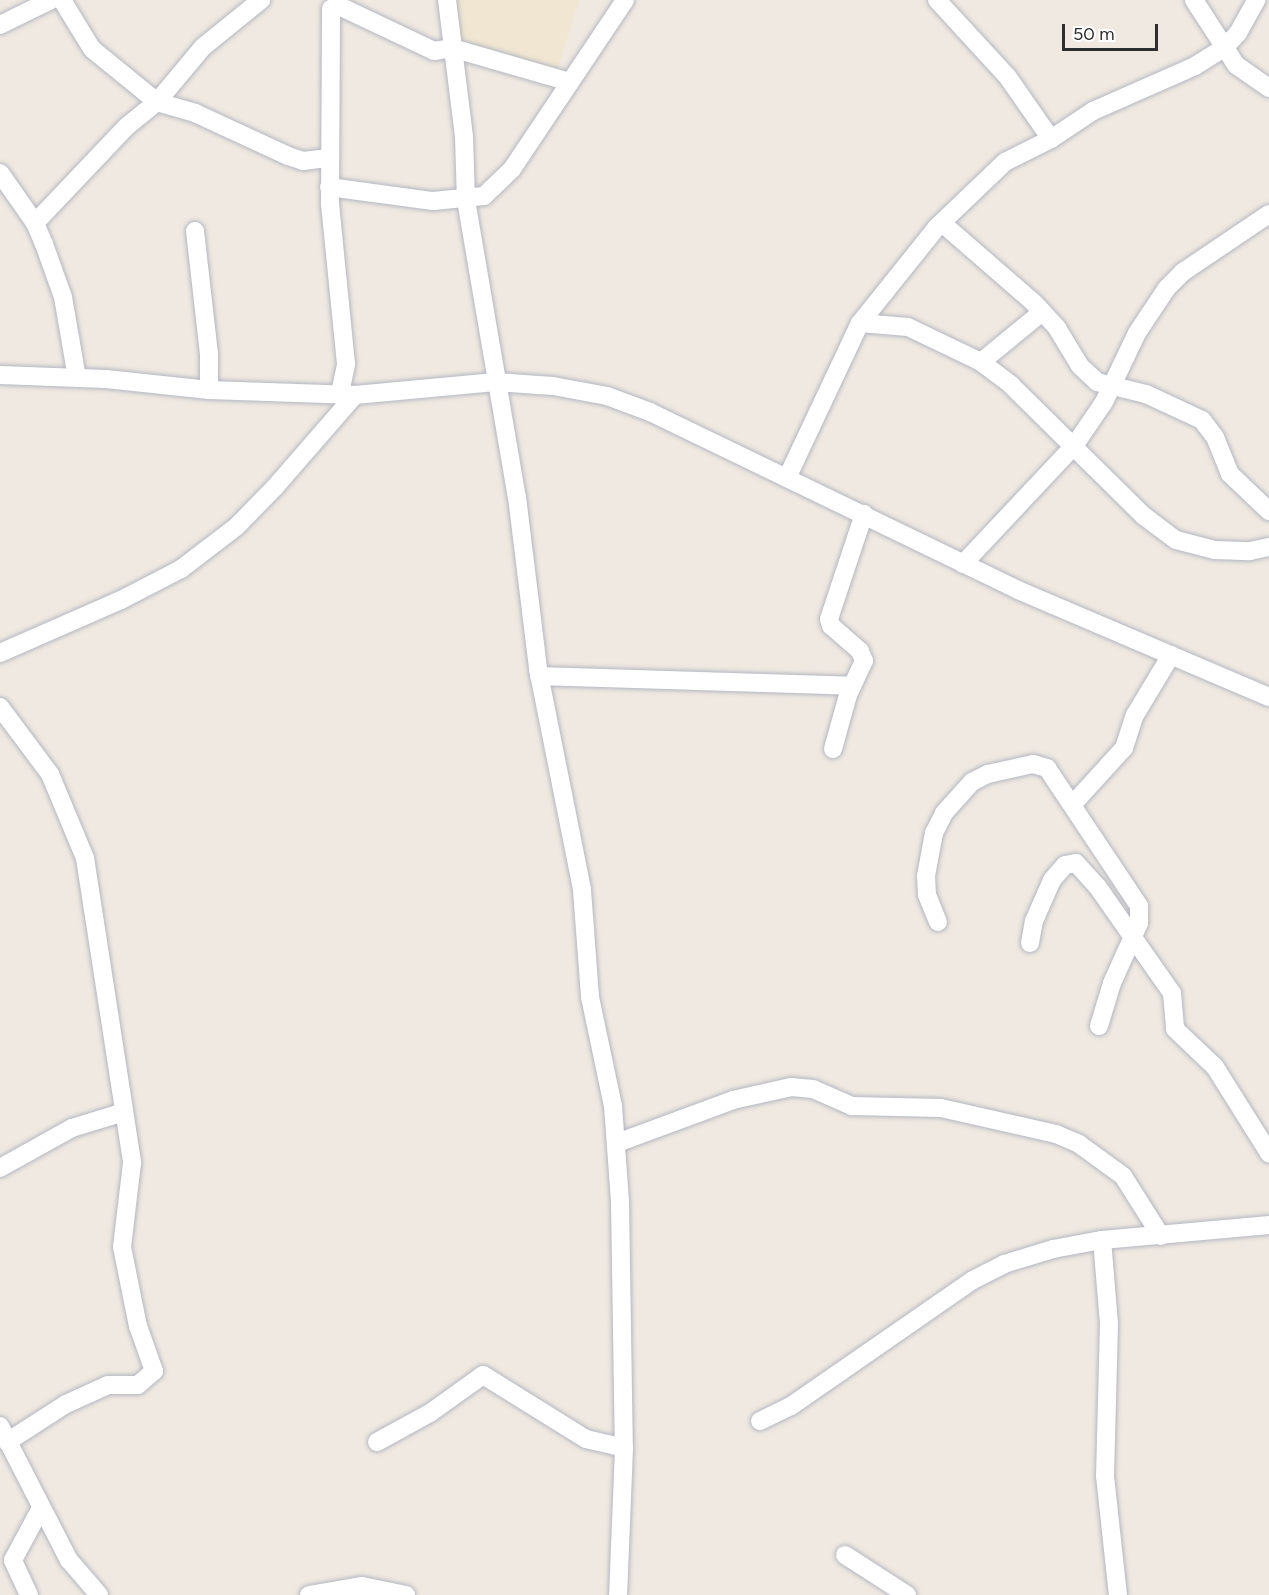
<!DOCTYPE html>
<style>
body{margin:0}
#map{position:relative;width:1269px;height:1595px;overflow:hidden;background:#efe9e1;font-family:Figtree,sans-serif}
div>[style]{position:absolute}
.education>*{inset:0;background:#f0e6d1}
.roads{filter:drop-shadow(0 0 2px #b4b7c1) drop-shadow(0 0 2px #b4b7c1)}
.minor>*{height:18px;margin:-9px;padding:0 9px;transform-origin:9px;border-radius:9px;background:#fff}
span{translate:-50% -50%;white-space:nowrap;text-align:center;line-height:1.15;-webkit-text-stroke:4.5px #fff;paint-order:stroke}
.scale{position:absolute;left:1062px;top:24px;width:96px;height:27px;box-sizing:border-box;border:3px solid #2e2e2e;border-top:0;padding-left:8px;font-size:18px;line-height:21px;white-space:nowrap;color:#2e2e2e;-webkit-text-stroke:4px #fff;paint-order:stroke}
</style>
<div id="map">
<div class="education">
<div style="clip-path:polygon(458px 0,579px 0,557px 72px,455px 40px)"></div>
</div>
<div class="roads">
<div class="minor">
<div style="left:62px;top:0;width:57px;rotate:58.5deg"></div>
<div style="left:92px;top:49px;width:84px;rotate:39.2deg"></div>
<div style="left:157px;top:102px;width:40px;rotate:16deg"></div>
<div style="left:195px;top:113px;width:102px;rotate:24.8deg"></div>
<div style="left:288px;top:156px;width:16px;rotate:18deg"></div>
<div style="left:303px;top:161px;width:26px;rotate:-7deg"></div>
<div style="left:447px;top:0;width:138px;rotate:82.9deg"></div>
<div style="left:464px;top:137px;width:63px;rotate:88.2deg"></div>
<div style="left:466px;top:200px;width:301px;rotate:80.3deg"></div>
<div style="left:517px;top:497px;width:173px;rotate:83deg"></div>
<div style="left:538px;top:669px;width:225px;rotate:78.7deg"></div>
<div style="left:582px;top:890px;width:107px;rotate:85.7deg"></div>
<div style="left:590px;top:997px;width:111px;rotate:78.1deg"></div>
<div style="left:613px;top:1106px;width:96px;rotate:85.8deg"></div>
<div style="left:620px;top:1202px;width:246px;rotate:89.1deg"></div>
<div style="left:624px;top:1448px;width:147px;rotate:92.3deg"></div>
<div style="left:937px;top:0;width:103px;rotate:47.4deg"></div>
<div style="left:1007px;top:76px;width:77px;rotate:55.1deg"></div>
<div style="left:1194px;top:0;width:77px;rotate:57.1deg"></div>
<div style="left:1236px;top:65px;width:40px;rotate:34.9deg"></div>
<div style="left:0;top:25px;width:57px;rotate:-26.1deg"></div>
<div style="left:0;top:173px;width:61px;rotate:55deg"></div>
<div style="left:35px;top:223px;width:23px;rotate:67deg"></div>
<div style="left:44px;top:244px;width:56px;rotate:70.3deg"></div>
<div style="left:63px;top:297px;width:82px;rotate:80.2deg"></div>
<div style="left:329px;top:187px;width:105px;rotate:7.7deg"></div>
<div style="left:433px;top:201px;width:51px;rotate:-5.6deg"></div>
<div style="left:484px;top:196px;width:39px;rotate:-44deg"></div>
<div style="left:512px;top:169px;width:203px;rotate:-56.2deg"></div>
<div style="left:35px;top:223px;width:132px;rotate:-46.5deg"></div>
<div style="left:126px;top:127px;width:40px;rotate:-39deg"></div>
<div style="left:157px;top:102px;width:72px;rotate:-50.1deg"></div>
<div style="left:203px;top:47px;width:75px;rotate:-39deg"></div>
<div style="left:942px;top:223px;width:122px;rotate:41deg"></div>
<div style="left:1034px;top:303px;width:34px;rotate:47deg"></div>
<div style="left:1057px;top:328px;width:44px;rotate:58.8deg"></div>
<div style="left:1080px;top:366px;width:23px;rotate:43deg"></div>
<div style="left:1097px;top:382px;width:50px;rotate:13.8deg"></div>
<div style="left:1146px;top:394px;width:62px;rotate:24.9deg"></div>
<div style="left:1202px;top:420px;width:21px;rotate:53deg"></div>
<div style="left:1215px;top:437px;width:40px;rotate:68deg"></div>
<div style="left:1230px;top:474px;width:54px;rotate:43.5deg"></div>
<div style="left:195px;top:231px;width:124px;rotate:83.5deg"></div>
<div style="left:209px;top:354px;width:36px;rotate:90deg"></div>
<div style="left:860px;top:323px;width:48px;rotate:4.8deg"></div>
<div style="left:908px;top:327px;width:81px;rotate:25.6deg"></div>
<div style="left:981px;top:362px;width:38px;rotate:37deg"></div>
<div style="left:1011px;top:385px;width:187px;rotate:44.6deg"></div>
<div style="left:1144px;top:516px;width:40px;rotate:37deg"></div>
<div style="left:1176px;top:540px;width:40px;rotate:14.4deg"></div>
<div style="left:1215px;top:550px;width:35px;rotate:2deg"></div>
<div style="left:1250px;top:551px;width:19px;rotate:-12deg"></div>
<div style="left:981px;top:362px;width:79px;rotate:-39.3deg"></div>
<div style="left:0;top:375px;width:106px;rotate:2.2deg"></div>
<div style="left:106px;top:379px;width:104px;rotate:6.1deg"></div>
<div style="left:209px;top:390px;width:146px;rotate:2deg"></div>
<div style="left:355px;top:395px;width:141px;rotate:-5.3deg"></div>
<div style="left:495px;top:382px;width:58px;rotate:3.9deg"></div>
<div style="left:553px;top:386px;width:55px;rotate:10.5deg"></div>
<div style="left:607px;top:396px;width:46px;rotate:20.4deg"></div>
<div style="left:650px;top:412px;width:409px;rotate:25.8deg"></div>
<div style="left:1018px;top:590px;width:273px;rotate:23.1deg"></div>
<div style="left:340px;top:393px;width:30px;rotate:-78deg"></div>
<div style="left:346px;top:364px;width:161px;rotate:-95.7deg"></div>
<div style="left:330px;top:204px;width:195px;rotate:-89.7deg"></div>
<div style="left:331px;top:9px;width:9px;rotate:-21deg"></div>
<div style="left:339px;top:6px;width:105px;rotate:25.3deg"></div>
<div style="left:434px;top:51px;width:18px;rotate:-9deg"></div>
<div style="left:452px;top:48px;width:123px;rotate:16.1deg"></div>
<div style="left:787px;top:478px;width:171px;rotate:-64.8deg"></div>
<div style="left:860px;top:323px;width:122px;rotate:-51.3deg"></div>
<div style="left:936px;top:228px;width:95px;rotate:-43.7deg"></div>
<div style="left:1005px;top:162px;width:51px;rotate:-26.6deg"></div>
<div style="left:1051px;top:139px;width:50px;rotate:-33.7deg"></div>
<div style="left:1093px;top:111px;width:111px;rotate:-23.8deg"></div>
<div style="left:1195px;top:66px;width:34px;rotate:-32deg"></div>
<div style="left:1224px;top:48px;width:21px;rotate:-47deg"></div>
<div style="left:1238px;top:33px;width:38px;rotate:-61deg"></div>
<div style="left:963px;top:564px;width:162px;rotate:-46.8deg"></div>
<div style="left:1074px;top:446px;width:53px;rotate:-55.7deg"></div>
<div style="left:1104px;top:402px;width:76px;rotate:-64.4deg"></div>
<div style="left:1137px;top:333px;width:54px;rotate:-56.3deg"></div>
<div style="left:1167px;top:288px;width:23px;rotate:-45deg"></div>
<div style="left:1183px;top:272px;width:104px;rotate:-34deg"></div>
<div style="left:0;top:653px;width:132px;rotate:-23.7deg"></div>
<div style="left:121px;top:600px;width:68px;rotate:-27.3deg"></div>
<div style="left:181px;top:569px;width:69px;rotate:-37.4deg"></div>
<div style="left:236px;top:527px;width:56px;rotate:-45.7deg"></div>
<div style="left:275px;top:487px;width:122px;rotate:-49deg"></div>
<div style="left:539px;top:676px;width:312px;rotate:1.8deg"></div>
<div style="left:0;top:707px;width:84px;rotate:53.3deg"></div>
<div style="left:50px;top:774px;width:91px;rotate:67.4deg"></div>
<div style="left:85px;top:858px;width:309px;rotate:81.2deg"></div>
<div style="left:132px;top:1163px;width:85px;rotate:96.8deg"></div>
<div style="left:122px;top:1247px;width:81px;rotate:78.6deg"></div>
<div style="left:138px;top:1326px;width:48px;rotate:70.4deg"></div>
<div style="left:154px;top:1371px;width:21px;rotate:139deg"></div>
<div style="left:138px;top:1385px;width:30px;rotate:180deg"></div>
<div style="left:108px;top:1385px;width:46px;rotate:155.7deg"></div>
<div style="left:66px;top:1404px;width:70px;rotate:147.2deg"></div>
<div style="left:833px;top:749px;width:56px;rotate:-74.5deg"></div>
<div style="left:848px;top:695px;width:38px;rotate:-65deg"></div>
<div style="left:864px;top:661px;width:11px;rotate:-112deg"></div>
<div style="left:860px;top:651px;width:38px;rotate:-139deg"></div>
<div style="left:831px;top:626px;width:7px;rotate:-106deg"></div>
<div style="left:829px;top:619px;width:111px;rotate:-71.6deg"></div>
<div style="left:1073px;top:804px;width:76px;rotate:-47.7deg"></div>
<div style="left:1124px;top:748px;width:35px;rotate:-72deg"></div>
<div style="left:1135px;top:715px;width:70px;rotate:-59deg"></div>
<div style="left:938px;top:922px;width:29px;rotate:-112deg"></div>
<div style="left:927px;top:895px;width:19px;rotate:-93deg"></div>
<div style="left:926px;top:876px;width:44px;rotate:-79.5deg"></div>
<div style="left:934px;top:833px;width:22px;rotate:-63deg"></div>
<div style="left:944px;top:813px;width:42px;rotate:-47.9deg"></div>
<div style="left:972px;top:782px;width:18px;rotate:-27deg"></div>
<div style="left:988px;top:774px;width:46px;rotate:-12.5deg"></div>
<div style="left:1033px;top:764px;width:15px;rotate:16deg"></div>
<div style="left:1047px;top:768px;width:166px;rotate:56.3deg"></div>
<div style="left:1139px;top:906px;width:17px;rotate:90deg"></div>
<div style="left:1139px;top:923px;width:66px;rotate:114.2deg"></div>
<div style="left:1112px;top:983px;width:45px;rotate:106.8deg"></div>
<div style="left:1030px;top:943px;width:22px;rotate:-80deg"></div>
<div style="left:1034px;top:921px;width:45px;rotate:-66.3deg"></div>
<div style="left:1052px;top:880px;width:20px;rotate:-49deg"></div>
<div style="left:1065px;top:865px;width:11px;rotate:-10deg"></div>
<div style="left:1076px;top:863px;width:31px;rotate:48deg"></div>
<div style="left:1097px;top:886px;width:131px;rotate:55deg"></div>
<div style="left:1172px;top:993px;width:36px;rotate:85deg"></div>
<div style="left:1175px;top:1029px;width:55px;rotate:43.5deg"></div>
<div style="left:1215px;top:1067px;width:102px;rotate:57.9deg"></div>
<div style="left:617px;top:1143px;width:124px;rotate:-20.3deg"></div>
<div style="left:733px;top:1100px;width:59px;rotate:-12.6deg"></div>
<div style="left:791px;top:1087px;width:22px;rotate:5deg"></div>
<div style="left:813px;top:1089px;width:43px;rotate:23.6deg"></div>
<div style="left:852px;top:1106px;width:89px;rotate:1.3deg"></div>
<div style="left:941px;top:1108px;width:118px;rotate:12.7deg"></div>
<div style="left:1056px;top:1134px;width:25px;rotate:23deg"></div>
<div style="left:1079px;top:1144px;width:54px;rotate:36deg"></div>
<div style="left:1123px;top:1176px;width:71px;rotate:57.7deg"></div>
<div style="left:0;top:1168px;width:82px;rotate:-29.1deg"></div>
<div style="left:72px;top:1128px;width:54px;rotate:-17.1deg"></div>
<div style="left:1102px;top:1240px;width:84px;rotate:85.2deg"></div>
<div style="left:1109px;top:1324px;width:152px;rotate:91.5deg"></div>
<div style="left:1105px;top:1476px;width:120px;rotate:83.8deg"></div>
<div style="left:760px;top:1421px;width:34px;rotate:-26deg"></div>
<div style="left:791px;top:1406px;width:221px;rotate:-34.7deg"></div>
<div style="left:973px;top:1280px;width:35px;rotate:-27deg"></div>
<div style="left:1004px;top:1264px;width:51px;rotate:-17deg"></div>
<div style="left:1053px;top:1249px;width:50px;rotate:-10.4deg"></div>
<div style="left:1102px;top:1240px;width:168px;rotate:-5.1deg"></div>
<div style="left:0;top:1426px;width:151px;rotate:62.8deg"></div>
<div style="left:69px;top:1560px;width:46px;rotate:49.4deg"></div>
<div style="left:377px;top:1442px;width:60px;rotate:-28.7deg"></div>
<div style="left:430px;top:1413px;width:65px;rotate:-35.6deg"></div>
<div style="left:483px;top:1375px;width:121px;rotate:31.9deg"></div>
<div style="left:586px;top:1439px;width:39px;rotate:13deg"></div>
<div style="left:845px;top:1555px;width:74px;rotate:32.8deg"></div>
<div style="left:29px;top:1595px;width:38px;rotate:-115deg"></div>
<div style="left:13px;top:1560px;width:59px;rotate:-61.7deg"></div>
<div style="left:309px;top:1595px;width:54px;rotate:-9.6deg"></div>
<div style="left:362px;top:1586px;width:45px;rotate:11.6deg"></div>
</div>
</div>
<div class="scale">50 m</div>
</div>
